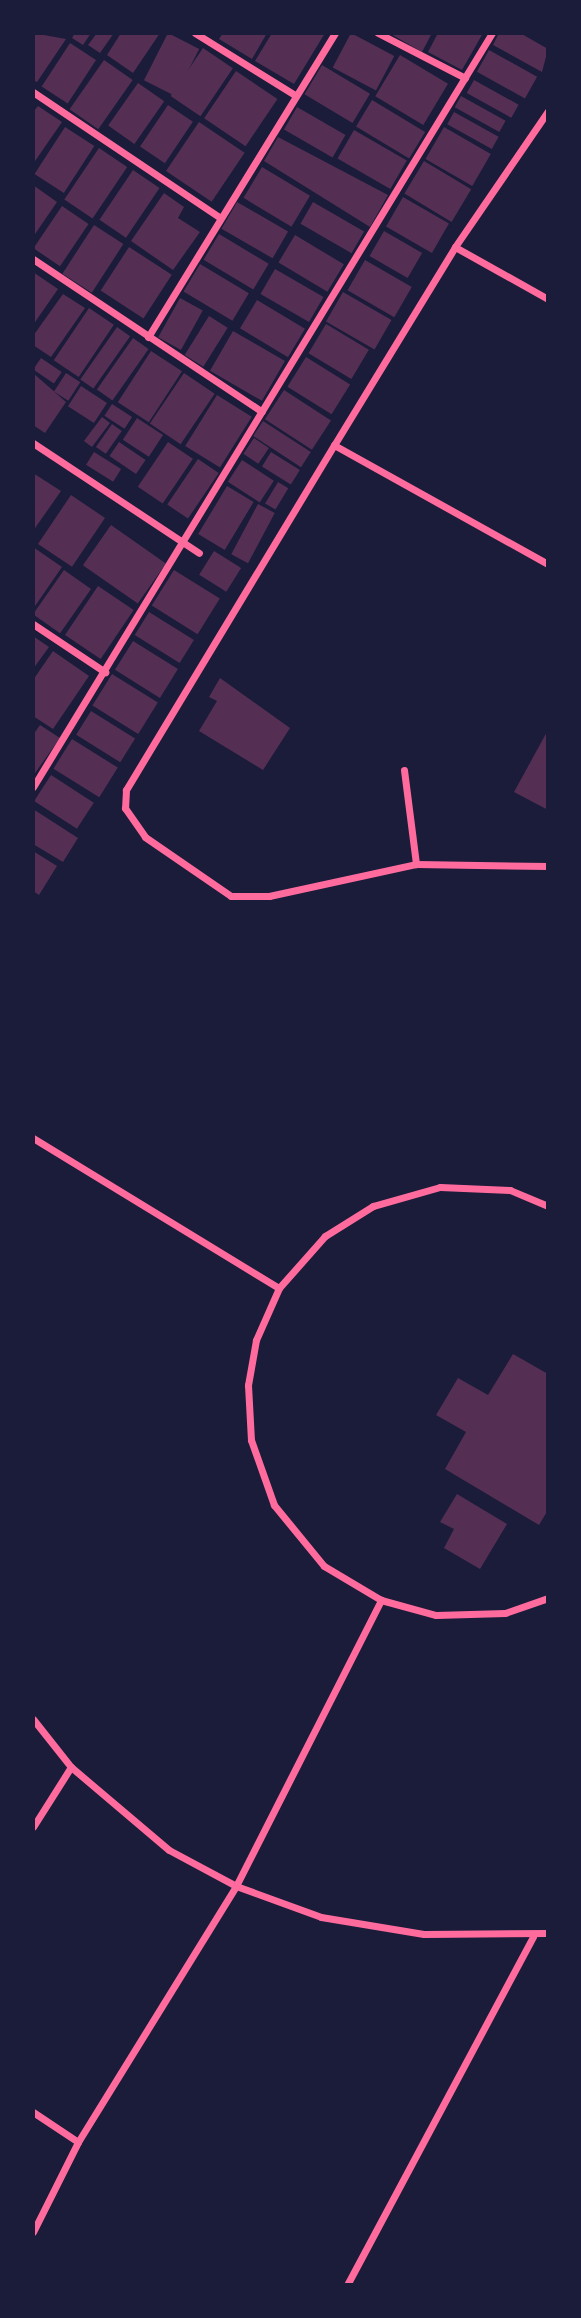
<!DOCTYPE html>
<style>
body{margin:0}
#map{position:relative;width:581px;height:2318px;overflow:hidden;background:#1b1b3a;font-family:Rubik,sans-serif}
div>[style]{position:absolute}
.building>*{inset:0;background:#542f53;transform-origin:0 0}
.minor>*{height:7px;margin:-3.5px;padding:0 3.5px;transform-origin:3.5px;border-radius:3.5px;background:#ff6b9d}
span{translate:-50% -50%;white-space:nowrap;text-align:center;line-height:1.15;-webkit-text-stroke:5px #1b1b3a;paint-order:stroke}
.frame{position:absolute;inset:0;border:35px solid #1b1b3a;pointer-events:none}
</style>
<div id="map">
<div class="building">
<div style="clip-path:polygon(33px 33px,66px 39px,37px 82px,33px 80px)"></div>
<div style="clip-path:polygon(75px 33px,91px 33px,83px 45px,72px 38px)"></div>
<div style="clip-path:polygon(97px 33px,114px 33px,100px 53px,88px 45px)"></div>
<div style="clip-path:polygon(121px 33px,160px 33px,133px 73px,107px 55px)"></div>
<div style="left:168px;top:33px;width:35px;height:53px;rotate:27deg"></div>
<div style="clip-path:polygon(223px 33px,267px 33px,252px 59px,219px 39px)"></div>
<div style="clip-path:polygon(272px 33px,325px 33px,294px 84px,255px 61px)"></div>
<div style="left:351px;top:33px;width:49px;height:39px;rotate:28deg"></div>
<div style="clip-path:polygon(389px 33px,432px 33px,422px 52px)"></div>
<div style="clip-path:polygon(438px 33px,483px 33px,462px 70px,428px 52px)"></div>
<div style="clip-path:polygon(499px 33px,520px 33px,548px 49px,542px 72px,493px 45px)"></div>
<div style="left:70px;top:43px;width:31px;height:52px;rotate:33deg"></div>
<div style="left:203px;top:48px;width:36px;height:58px;rotate:34deg"></div>
<div style="left:489px;top:50px;width:55px;height:25px;rotate:29deg"></div>
<div style="left:400px;top:55px;width:56px;height:48px;rotate:31deg"></div>
<div style="left:104px;top:60px;width:35px;height:60px;rotate:35deg"></div>
<div style="left:322px;top:65px;width:56px;height:34px;rotate:31deg"></div>
<div style="left:236px;top:71px;width:50px;height:57px;rotate:34deg"></div>
<div style="left:474px;top:80px;width:51px;height:15px;rotate:29deg"></div>
<div style="left:138px;top:83px;width:32px;height:52px;rotate:35deg"></div>
<div style="left:461px;top:96px;width:51px;height:13px;rotate:29deg"></div>
<div style="left:372px;top:100px;width:62px;height:31px;rotate:31deg"></div>
<div style="left:168px;top:105px;width:30px;height:50px;rotate:34deg"></div>
<div style="clip-path:polygon(38px 106px,62px 122px,33px 164px,33px 112px)"></div>
<div style="left:297px;top:107px;width:56px;height:26px;rotate:30deg"></div>
<div style="left:454px;top:112px;width:51px;height:14px;rotate:29deg"></div>
<div style="left:199px;top:122px;width:55px;height:59px;rotate:34deg"></div>
<div style="left:65px;top:127px;width:35px;height:56px;rotate:33deg"></div>
<div style="left:444px;top:127px;width:54px;height:37px;rotate:30deg"></div>
<div style="left:354px;top:130px;width:61px;height:33px;rotate:30deg"></div>
<div style="clip-path:polygon(278px 137px,388px 195px,370px 227px,264px 161px)"></div>
<div style="left:99px;top:148px;width:34px;height:62px;rotate:34deg"></div>
<div style="left:424px;top:161px;width:55px;height:38px;rotate:31deg"></div>
<div style="left:262px;top:167px;width:56px;height:36px;rotate:31deg"></div>
<div style="left:133px;top:170px;width:32px;height:60px;rotate:34deg"></div>
<div style="clip-path:polygon(33px 185px,57px 202px,33px 237px)"></div>
<div style="clip-path:polygon(164px 193px,184px 207px,178px 218px,200px 232px,173px 270px,131px 241px)"></div>
<div style="left:403px;top:197px;width:53px;height:34px;rotate:30deg"></div>
<div style="left:237px;top:202px;width:59px;height:31px;rotate:30deg"></div>
<div style="left:313px;top:202px;width:59px;height:25px;rotate:30deg"></div>
<div style="left:62px;top:206px;width:32px;height:51px;rotate:34deg"></div>
<div style="left:94px;top:225px;width:35px;height:58px;rotate:33deg"></div>
<div style="left:384px;top:231px;width:44px;height:29px;rotate:30deg"></div>
<div style="left:219px;top:234px;width:58px;height:30px;rotate:31deg"></div>
<div style="left:295px;top:235px;width:57px;height:32px;rotate:31deg"></div>
<div style="left:129px;top:247px;width:51px;height:52px;rotate:33deg"></div>
<div style="left:365px;top:260px;width:54px;height:35px;rotate:30deg"></div>
<div style="left:200px;top:264px;width:57px;height:32px;rotate:31deg"></div>
<div style="left:275px;top:269px;width:56px;height:29px;rotate:30deg"></div>
<div style="clip-path:polygon(33px 272px,58px 289px,33px 325px)"></div>
<div style="left:343px;top:292px;width:56px;height:34px;rotate:30deg"></div>
<div style="clip-path:polygon(63px 294px,85px 308px,51px 357px,33px 345px,33px 336px)"></div>
<div style="left:180px;top:298px;width:26px;height:45px;rotate:29deg"></div>
<div style="left:257px;top:300px;width:56px;height:33px;rotate:31deg"></div>
<div style="left:89px;top:308px;width:30px;height:63px;rotate:34deg"></div>
<div style="left:209px;top:316px;width:22px;height:46px;rotate:32deg"></div>
<div style="left:326px;top:324px;width:50px;height:34px;rotate:31deg"></div>
<div style="left:117px;top:327px;width:16px;height:64px;rotate:35deg"></div>
<div style="left:233px;top:331px;width:60px;height:46px;rotate:30deg"></div>
<div style="left:133px;top:338px;width:19px;height:63px;rotate:35deg"></div>
<div style="left:151px;top:351px;width:37px;height:61px;rotate:33deg"></div>
<div style="left:306px;top:357px;width:52px;height:35px;rotate:32deg"></div>
<div style="left:41px;top:358px;width:25px;height:14px;rotate:34deg"></div>
<div style="clip-path:polygon(33px 373px,66px 402px,45px 433px,33px 425px)"></div>
<div style="left:66px;top:373px;width:17px;height:22px;rotate:33deg"></div>
<div style="left:184px;top:373px;width:37px;height:61px;rotate:34deg"></div>
<div style="left:81px;top:386px;width:31px;height:24px;rotate:33deg"></div>
<div style="left:284px;top:390px;width:56px;height:35px;rotate:33deg"></div>
<div style="left:217px;top:395px;width:41px;height:60px;rotate:32deg"></div>
<div style="left:112px;top:404px;width:24px;height:14px;rotate:33deg"></div>
<div style="left:102px;top:417px;width:10px;height:30px;rotate:37deg"></div>
<div style="left:137px;top:418px;width:31px;height:26px;rotate:33deg"></div>
<div style="left:263px;top:421px;width:57px;height:18px;rotate:33deg"></div>
<div style="left:112px;top:424px;width:12px;height:28px;rotate:35deg"></div>
<div style="left:254px;top:438px;width:18px;height:19px;rotate:34deg"></div>
<div style="left:119px;top:442px;width:32px;height:17px;rotate:34deg"></div>
<div style="left:168px;top:442px;width:30px;height:54px;rotate:34deg"></div>
<div style="left:94px;top:452px;width:32px;height:15px;rotate:32deg"></div>
<div style="left:271px;top:452px;width:34px;height:17px;rotate:32deg"></div>
<div style="left:198px;top:459px;width:25px;height:55px;rotate:34deg"></div>
<div style="left:242px;top:460px;width:38px;height:26px;rotate:33deg"></div>
<div style="clip-path:polygon(33px 473px,61px 491px,33px 531px)"></div>
<div style="left:278px;top:482px;width:12px;height:25px;rotate:31deg"></div>
<div style="left:227px;top:486px;width:31px;height:56px;rotate:31deg"></div>
<div style="left:71px;top:495px;width:41px;height:59px;rotate:34deg"></div>
<div style="left:258px;top:504px;width:19px;height:57px;rotate:28deg"></div>
<div style="left:111px;top:525px;width:67px;height:49px;rotate:35deg"></div>
<div style="clip-path:polygon(33px 547px,62px 567px,33px 609px)"></div>
<div style="left:214px;top:551px;width:32px;height:28px;rotate:32deg"></div>
<div style="left:64px;top:570px;width:33px;height:54px;rotate:35deg"></div>
<div style="left:174px;top:570px;width:54px;height:42px;rotate:32deg"></div>
<div style="left:98px;top:586px;width:43px;height:59px;rotate:34deg"></div>
<div style="left:149px;top:612px;width:53px;height:27px;rotate:32deg"></div>
<div style="clip-path:polygon(33px 636px,49px 647px,33px 669px)"></div>
<div style="left:133px;top:641px;width:53px;height:34px;rotate:32deg"></div>
<div style="clip-path:polygon(53px 651px,89px 676px,53px 729px,33px 716px,33px 680px)"></div>
<div style="left:112px;top:674px;width:54px;height:37px;rotate:32deg"></div>
<div style="clip-path:polygon(220px 678px,290px 728px,263px 770px,199px 731px,217px 701px,209px 697px)"></div>
<div style="left:91px;top:711px;width:52px;height:28px;rotate:32deg"></div>
<div style="clip-path:polygon(40px 725px,60px 738px,33px 776px,33px 735px)"></div>
<div style="clip-path:polygon(548px 730px,548px 810px,514px 792px)"></div>
<div style="left:72px;top:739px;width:54px;height:35px;rotate:32deg"></div>
<div style="left:51px;top:775px;width:51px;height:31px;rotate:33deg"></div>
<div style="clip-path:polygon(33px 809px,78px 838px,63px 862px,33px 844px)"></div>
<div style="clip-path:polygon(33px 851px,57px 866px,39px 895px,33px 891px)"></div>
<div style="clip-path:polygon(513px 1354px,548px 1374px,548px 1510px,539px 1525px,445px 1469px,466px 1432px,436px 1415px,458px 1378px,488px 1395px)"></div>
<div style="clip-path:polygon(457px 1494px,507px 1524px,480px 1569px,444px 1548px,454px 1529px,440px 1522px)"></div>
</div>
<div class="minor">
<div style="left:195px;top:33px;width:118px;rotate:31.8deg"></div>
<div style="left:378px;top:33px;width:98px;rotate:27.3deg"></div>
<div style="left:33px;top:92px;width:224px;rotate:33.9deg"></div>
<div style="left:548px;top:111px;width:165px;rotate:124.4deg"></div>
<div style="left:455px;top:247px;width:232px;rotate:121.4deg"></div>
<div style="left:334px;top:445px;width:403px;rotate:121.1deg"></div>
<div style="left:126px;top:790px;width:18px;rotate:93deg"></div>
<div style="left:125px;top:808px;width:35px;rotate:55deg"></div>
<div style="left:145px;top:837px;width:104px;rotate:34.5deg"></div>
<div style="left:231px;top:896px;width:38px"></div>
<div style="left:269px;top:896px;width:150px;rotate:-12.3deg"></div>
<div style="left:416px;top:864px;width:132px;rotate:0.9deg"></div>
<div style="left:455px;top:247px;width:107px;rotate:29.2deg"></div>
<div style="left:33px;top:259px;width:275px;rotate:33.7deg"></div>
<div style="left:148px;top:337px;width:357px;rotate:-58.4deg"></div>
<div style="left:33px;top:443px;width:199px;rotate:33.5deg"></div>
<div style="left:334px;top:445px;width:245px;rotate:29.1deg"></div>
<div style="left:33px;top:624px;width:87px;rotate:33.7deg"></div>
<div style="left:404px;top:770px;width:95px;rotate:82.7deg"></div>
<div style="left:33px;top:787px;width:883px;rotate:-58.67deg"></div>
<div style="left:33px;top:1138px;width:288px;rotate:31.4deg"></div>
<div style="left:548px;top:1206px;width:41px;rotate:-157.2deg"></div>
<div style="left:510px;top:1190px;width:70px;rotate:-177.5deg"></div>
<div style="left:440px;top:1187px;width:70px;rotate:164.2deg"></div>
<div style="left:373px;top:1206px;width:57px;rotate:148deg"></div>
<div style="left:325px;top:1236px;width:69px;rotate:131.5deg"></div>
<div style="left:279px;top:1288px;width:57px;rotate:113.9deg"></div>
<div style="left:256px;top:1340px;width:46px;rotate:100.1deg"></div>
<div style="left:248px;top:1385px;width:55px;rotate:86.9deg"></div>
<div style="left:251px;top:1440px;width:69px;rotate:70.5deg"></div>
<div style="left:274px;top:1505px;width:79px;rotate:50.7deg"></div>
<div style="left:324px;top:1566px;width:66px;rotate:30.8deg"></div>
<div style="left:381px;top:1600px;width:57px;rotate:15.3deg"></div>
<div style="left:436px;top:1615px;width:69px;rotate:-1.7deg"></div>
<div style="left:505px;top:1613px;width:46px;rotate:-19.2deg"></div>
<div style="left:33px;top:1719px;width:61px;rotate:51.6deg"></div>
<div style="left:71px;top:1767px;width:128px;rotate:40.3deg"></div>
<div style="left:169px;top:1850px;width:76px;rotate:28.2deg"></div>
<div style="left:236px;top:1886px;width:90px;rotate:20deg"></div>
<div style="left:321px;top:1917px;width:104px;rotate:9.4deg"></div>
<div style="left:424px;top:1934px;width:124px;rotate:-0.5deg"></div>
<div style="left:33px;top:1827px;width:71px;rotate:-57.7deg"></div>
<div style="left:33px;top:2112px;width:54px;rotate:33.7deg"></div>
<div style="left:33px;top:2232px;width:101px;rotate:-63.4deg"></div>
<div style="left:78px;top:2142px;width:301px;rotate:-58.3deg"></div>
<div style="left:236px;top:1886px;width:321px;rotate:-63.1deg"></div>
<div style="left:347px;top:2285px;width:395px;rotate:-61.9deg"></div>
</div>
<div class="frame"></div>
</div>
